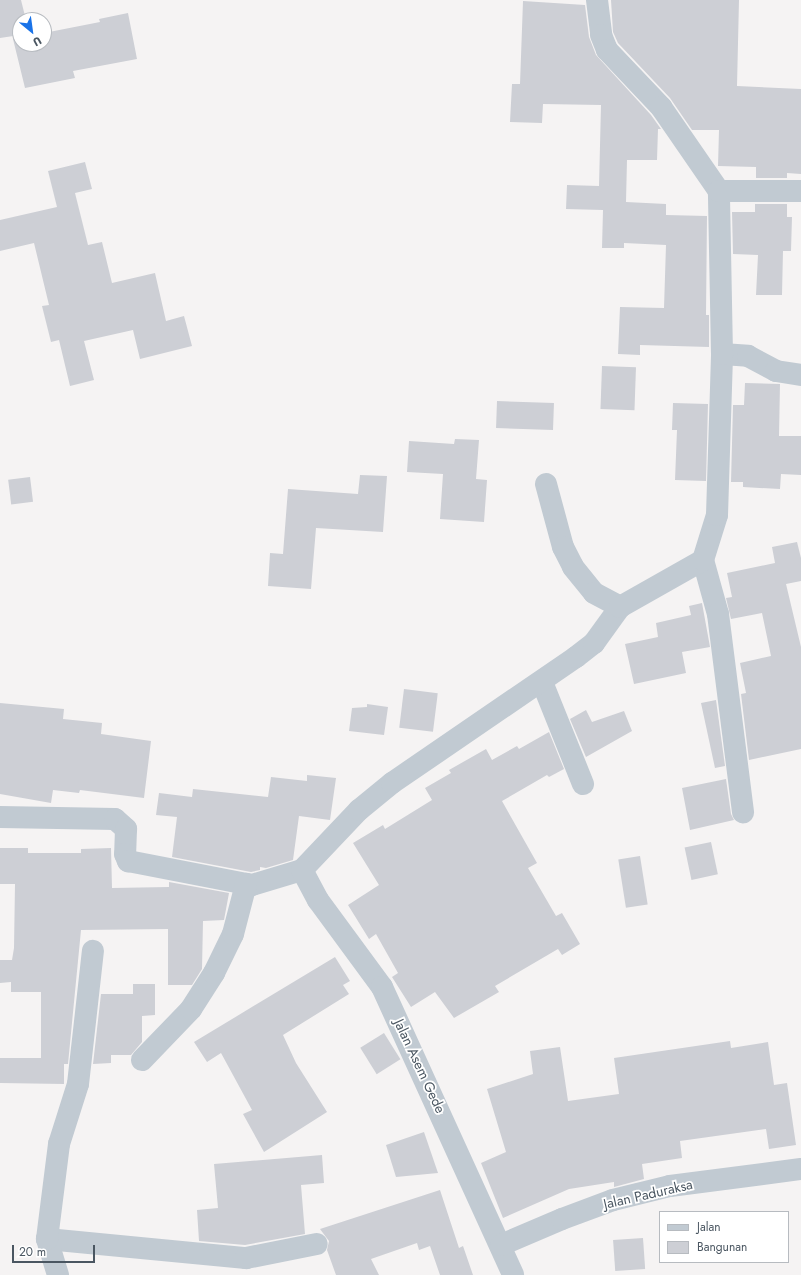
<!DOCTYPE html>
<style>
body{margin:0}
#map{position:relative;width:801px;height:1275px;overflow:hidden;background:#f5f3f3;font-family:Jost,sans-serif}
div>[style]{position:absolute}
.building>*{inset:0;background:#cdcfd5;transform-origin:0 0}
.minor>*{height:22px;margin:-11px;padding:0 11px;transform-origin:11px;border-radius:11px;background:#c1cad2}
span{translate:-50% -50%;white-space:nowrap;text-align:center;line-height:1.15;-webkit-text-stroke:3.5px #fff;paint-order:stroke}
.street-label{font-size:14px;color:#4a5661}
.legend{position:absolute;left:659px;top:1211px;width:130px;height:52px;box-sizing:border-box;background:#fff;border:1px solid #b7bbc0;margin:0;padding:5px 7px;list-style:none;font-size:12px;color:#4a5661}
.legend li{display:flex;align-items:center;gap:8px;height:20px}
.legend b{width:20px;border:1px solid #b7bbc0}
.north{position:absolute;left:12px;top:12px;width:40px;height:40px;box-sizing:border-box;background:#fff;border:1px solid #b7bbc0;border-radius:50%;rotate:151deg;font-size:11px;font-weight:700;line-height:16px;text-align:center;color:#4a5661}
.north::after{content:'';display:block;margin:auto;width:14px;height:18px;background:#1a73e8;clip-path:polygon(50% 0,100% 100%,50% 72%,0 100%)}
.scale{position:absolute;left:12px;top:1245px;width:83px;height:18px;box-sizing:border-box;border:2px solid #4a5661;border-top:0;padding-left:5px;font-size:12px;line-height:14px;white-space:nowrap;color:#4a5661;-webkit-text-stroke:3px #fff;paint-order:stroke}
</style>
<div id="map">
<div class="building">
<div style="clip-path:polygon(0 0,21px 0,26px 20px,20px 20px,20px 35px,0 38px)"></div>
<div style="clip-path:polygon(611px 0,739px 0,737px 86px,801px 89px,801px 174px,787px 173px,787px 178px,756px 178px,756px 167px,718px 166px,719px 130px,692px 130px,670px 98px,618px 43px,613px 32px)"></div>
<div style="clip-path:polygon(523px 1px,585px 5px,589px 37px,596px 55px,651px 115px,661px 129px,658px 129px,657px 160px,627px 160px,626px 202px,666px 204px,666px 215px,707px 216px,706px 315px,709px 315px,709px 347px,640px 345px,640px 355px,618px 354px,620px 307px,664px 308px,666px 245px,624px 243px,624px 248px,602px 248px,603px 210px,566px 209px,567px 185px,599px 186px,601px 105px,543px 104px,542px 123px,510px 122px,512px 84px,520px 84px)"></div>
<div style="clip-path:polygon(128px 13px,137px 59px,73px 71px,75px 78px,25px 88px,13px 39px,20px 38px,20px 44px,44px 44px,44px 33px,100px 22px,99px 19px)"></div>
<div style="clip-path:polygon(85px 162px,92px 189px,75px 193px,88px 245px,102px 242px,112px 283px,155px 273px,166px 321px,184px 316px,192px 346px,140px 359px,133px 330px,84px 341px,94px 380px,70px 386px,59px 340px,51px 342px,42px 306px,49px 305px,34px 243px,0 251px,0 220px,57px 207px,48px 171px)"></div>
<div style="clip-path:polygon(755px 204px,787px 204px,787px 217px,792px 217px,791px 251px,783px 251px,782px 295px,756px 295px,758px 255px,733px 254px,732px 212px,755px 212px)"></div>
<div style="left:602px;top:366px;width:34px;height:43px;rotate:2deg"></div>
<div style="clip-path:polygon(745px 383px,780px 384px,779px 436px,801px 436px,801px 475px,781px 474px,780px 489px,743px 487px,743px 482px,731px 482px,733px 405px,744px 405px)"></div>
<div style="left:497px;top:401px;width:57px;height:27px;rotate:2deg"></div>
<div style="clip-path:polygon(673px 403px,708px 404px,706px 481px,675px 480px,677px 430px,672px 430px)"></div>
<div style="clip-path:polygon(455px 439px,479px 440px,476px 479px,487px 480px,484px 522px,440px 519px,443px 474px,407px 472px,409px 441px,454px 444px)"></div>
<div style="clip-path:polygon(360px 475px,387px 476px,383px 532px,316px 528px,311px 589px,268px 586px,270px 553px,283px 554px,288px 489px,358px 494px)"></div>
<div style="left:30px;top:477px;width:25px;height:22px;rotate:83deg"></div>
<div style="clip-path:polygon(797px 542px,801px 558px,801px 581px,786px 584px,801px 647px,801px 749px,749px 760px,741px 694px,746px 693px,740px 663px,771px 656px,762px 613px,731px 619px,726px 598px,732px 597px,727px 573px,775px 563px,772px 547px)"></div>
<div style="clip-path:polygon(702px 603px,710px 647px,682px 652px,686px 673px,634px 684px,625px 644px,658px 637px,656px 623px,691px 615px,689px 606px)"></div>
<div style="left:404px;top:689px;width:34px;height:39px;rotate:7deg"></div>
<div style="clip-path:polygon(716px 700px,725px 766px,715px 768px,701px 703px)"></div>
<div style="clip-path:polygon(0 703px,64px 709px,63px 719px,102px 723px,101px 734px,151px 741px,144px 798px,80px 790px,79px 793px,53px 790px,51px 803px,0 794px)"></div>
<div style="clip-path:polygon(367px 704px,388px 707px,384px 735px,349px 731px,352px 708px,367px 707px)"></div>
<div style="clip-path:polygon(586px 710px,592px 722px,624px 711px,632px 731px,586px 757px,570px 719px)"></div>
<div style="clip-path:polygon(549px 732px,564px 769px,549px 777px,547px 775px,502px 801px,537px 863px,528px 868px,556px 916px,562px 913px,580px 944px,562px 955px,558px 949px,495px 986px,499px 992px,454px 1018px,435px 992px,411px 1007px,392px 977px,398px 973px,376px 934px,369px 939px,348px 905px,379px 885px,353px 843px,383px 825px,385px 829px,432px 800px,425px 788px,451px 773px,449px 770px,486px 749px,492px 760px,517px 746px,519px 749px)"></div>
<div style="clip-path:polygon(307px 775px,336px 778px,330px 820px,299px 816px,293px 860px,266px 868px,260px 867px,260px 870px,251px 872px,172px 857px,177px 817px,156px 815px,159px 793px,192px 797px,193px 789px,268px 797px,271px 777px,307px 781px)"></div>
<div style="clip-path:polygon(726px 779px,731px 814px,734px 820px,690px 830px,682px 788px)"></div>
<div style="left:711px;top:842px;width:33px;height:27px;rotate:78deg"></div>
<div style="clip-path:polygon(0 848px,28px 848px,28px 853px,81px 853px,81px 849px,111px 848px,112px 888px,169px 887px,169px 882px,229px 893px,224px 920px,203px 921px,202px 969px,192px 985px,168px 985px,168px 929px,81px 930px,68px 1064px,64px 1064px,64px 1084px,0 1083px,0 1058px,41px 1058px,41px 992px,11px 992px,11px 982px,0 983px,0 960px,12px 960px,14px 948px,15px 884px,0 884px)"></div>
<div style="left:640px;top:856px;width:49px;height:22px;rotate:81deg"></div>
<div style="clip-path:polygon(335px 957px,350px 981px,343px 985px,349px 994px,283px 1035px,296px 1063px,327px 1112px,264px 1152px,243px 1114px,252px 1110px,221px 1053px,207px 1062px,194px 1042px)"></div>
<div style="clip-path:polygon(133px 984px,155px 984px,155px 1015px,142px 1016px,142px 1042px,131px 1055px,111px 1055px,111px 1063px,93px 1064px,101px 994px,133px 994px)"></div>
<div style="left:384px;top:1033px;width:31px;height:28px;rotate:58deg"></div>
<div style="clip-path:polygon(730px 1041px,731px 1048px,768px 1042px,774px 1085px,787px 1083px,796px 1145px,769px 1149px,766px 1129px,680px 1141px,682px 1158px,642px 1164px,644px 1179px,614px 1187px,614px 1182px,569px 1189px,503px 1218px,481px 1163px,506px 1152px,487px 1089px,533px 1074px,530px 1051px,560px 1047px,568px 1101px,619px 1094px,614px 1058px)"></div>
<div style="clip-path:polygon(424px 1132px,438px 1173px,396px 1177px,386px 1145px)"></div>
<div style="clip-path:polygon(322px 1155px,324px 1183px,301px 1185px,305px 1234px,245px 1245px,199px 1241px,197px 1210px,218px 1208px,214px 1164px)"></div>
<div style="clip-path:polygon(440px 1190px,459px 1248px,463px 1246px,473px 1275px,440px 1275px,430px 1246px,419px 1250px,417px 1243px,371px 1259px,379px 1275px,336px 1275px,327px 1250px,329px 1241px,320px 1229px)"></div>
<div style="left:643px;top:1238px;width:31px;height:30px;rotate:86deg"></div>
</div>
<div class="minor">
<div style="left:597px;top:0;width:35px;rotate:83deg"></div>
<div style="left:601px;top:35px;width:16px;rotate:68deg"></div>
<div style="left:607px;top:50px;width:79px;rotate:46.5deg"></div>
<div style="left:661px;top:107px;width:102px;rotate:55.4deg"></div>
<div style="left:722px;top:354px;width:26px;rotate:4deg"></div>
<div style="left:748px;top:356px;width:32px;rotate:28deg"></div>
<div style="left:776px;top:371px;width:25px;rotate:9deg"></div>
<div style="left:546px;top:484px;width:65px;rotate:74.9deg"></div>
<div style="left:563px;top:547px;width:22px;rotate:63deg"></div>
<div style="left:573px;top:567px;width:33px;rotate:51deg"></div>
<div style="left:594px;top:593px;width:30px;rotate:28deg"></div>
<div style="left:703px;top:560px;width:56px;rotate:74.5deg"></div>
<div style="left:718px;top:614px;width:200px;rotate:82.8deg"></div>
<div style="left:542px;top:682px;width:110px;rotate:68.1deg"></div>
<div style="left:0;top:817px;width:115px;rotate:1deg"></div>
<div style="left:115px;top:819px;width:15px;rotate:42deg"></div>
<div style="left:126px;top:829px;width:25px;rotate:92deg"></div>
<div style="left:125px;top:854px;width:8px;rotate:67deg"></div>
<div style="left:128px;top:861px;width:126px;rotate:11deg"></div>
<div style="left:252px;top:885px;width:52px;rotate:-16.7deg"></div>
<div style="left:302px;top:870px;width:83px;rotate:-46.5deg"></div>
<div style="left:359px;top:810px;width:43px;rotate:-39.3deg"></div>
<div style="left:392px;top:783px;width:223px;rotate:-34.4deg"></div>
<div style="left:576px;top:657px;width:23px;rotate:-38deg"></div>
<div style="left:594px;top:643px;width:44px;rotate:-54.2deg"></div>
<div style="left:620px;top:607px;width:95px;rotate:-29.5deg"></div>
<div style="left:703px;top:560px;width:47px;rotate:-72.7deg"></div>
<div style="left:717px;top:515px;width:161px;rotate:-88.2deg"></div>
<div style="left:722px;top:354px;width:163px;rotate:-91.1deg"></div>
<div style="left:719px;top:191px;width:82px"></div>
<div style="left:302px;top:870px;width:34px;rotate:62deg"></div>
<div style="left:318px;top:900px;width:108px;rotate:53.7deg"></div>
<div style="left:382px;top:987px;width:316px;rotate:65.5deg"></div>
<div style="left:142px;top:1060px;width:71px;rotate:-46.1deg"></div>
<div style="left:191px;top:1009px;width:43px;rotate:-57.4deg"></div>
<div style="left:214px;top:973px;width:43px;rotate:-64deg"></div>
<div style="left:233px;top:934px;width:52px;rotate:-75.4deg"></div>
<div style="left:47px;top:1239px;width:200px;rotate:5.5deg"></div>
<div style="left:246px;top:1258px;width:72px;rotate:-11.2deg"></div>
<div style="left:501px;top:1245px;width:66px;rotate:-23.1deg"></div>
<div style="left:562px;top:1219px;width:54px;rotate:-20.4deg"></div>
<div style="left:613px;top:1200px;width:59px;rotate:-13.8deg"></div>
<div style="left:670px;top:1186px;width:132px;rotate:-7.4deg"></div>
<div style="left:58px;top:1275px;width:38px;rotate:-107deg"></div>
<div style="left:47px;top:1239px;width:96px;rotate:-82.8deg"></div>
<div style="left:59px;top:1144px;width:63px;rotate:-72.4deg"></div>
<div style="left:78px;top:1084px;width:134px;rotate:-83.6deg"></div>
</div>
<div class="street-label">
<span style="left:420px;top:1066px;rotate:65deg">Jalan Asem Gede</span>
<span style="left:648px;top:1194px;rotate:-13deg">Jalan Paduraksa</span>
</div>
<ul class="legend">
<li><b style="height:5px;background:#c1cad2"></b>Jalan</li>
<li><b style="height:11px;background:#cdcfd5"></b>Bangunan</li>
</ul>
<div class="north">U</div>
<div class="scale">20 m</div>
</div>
